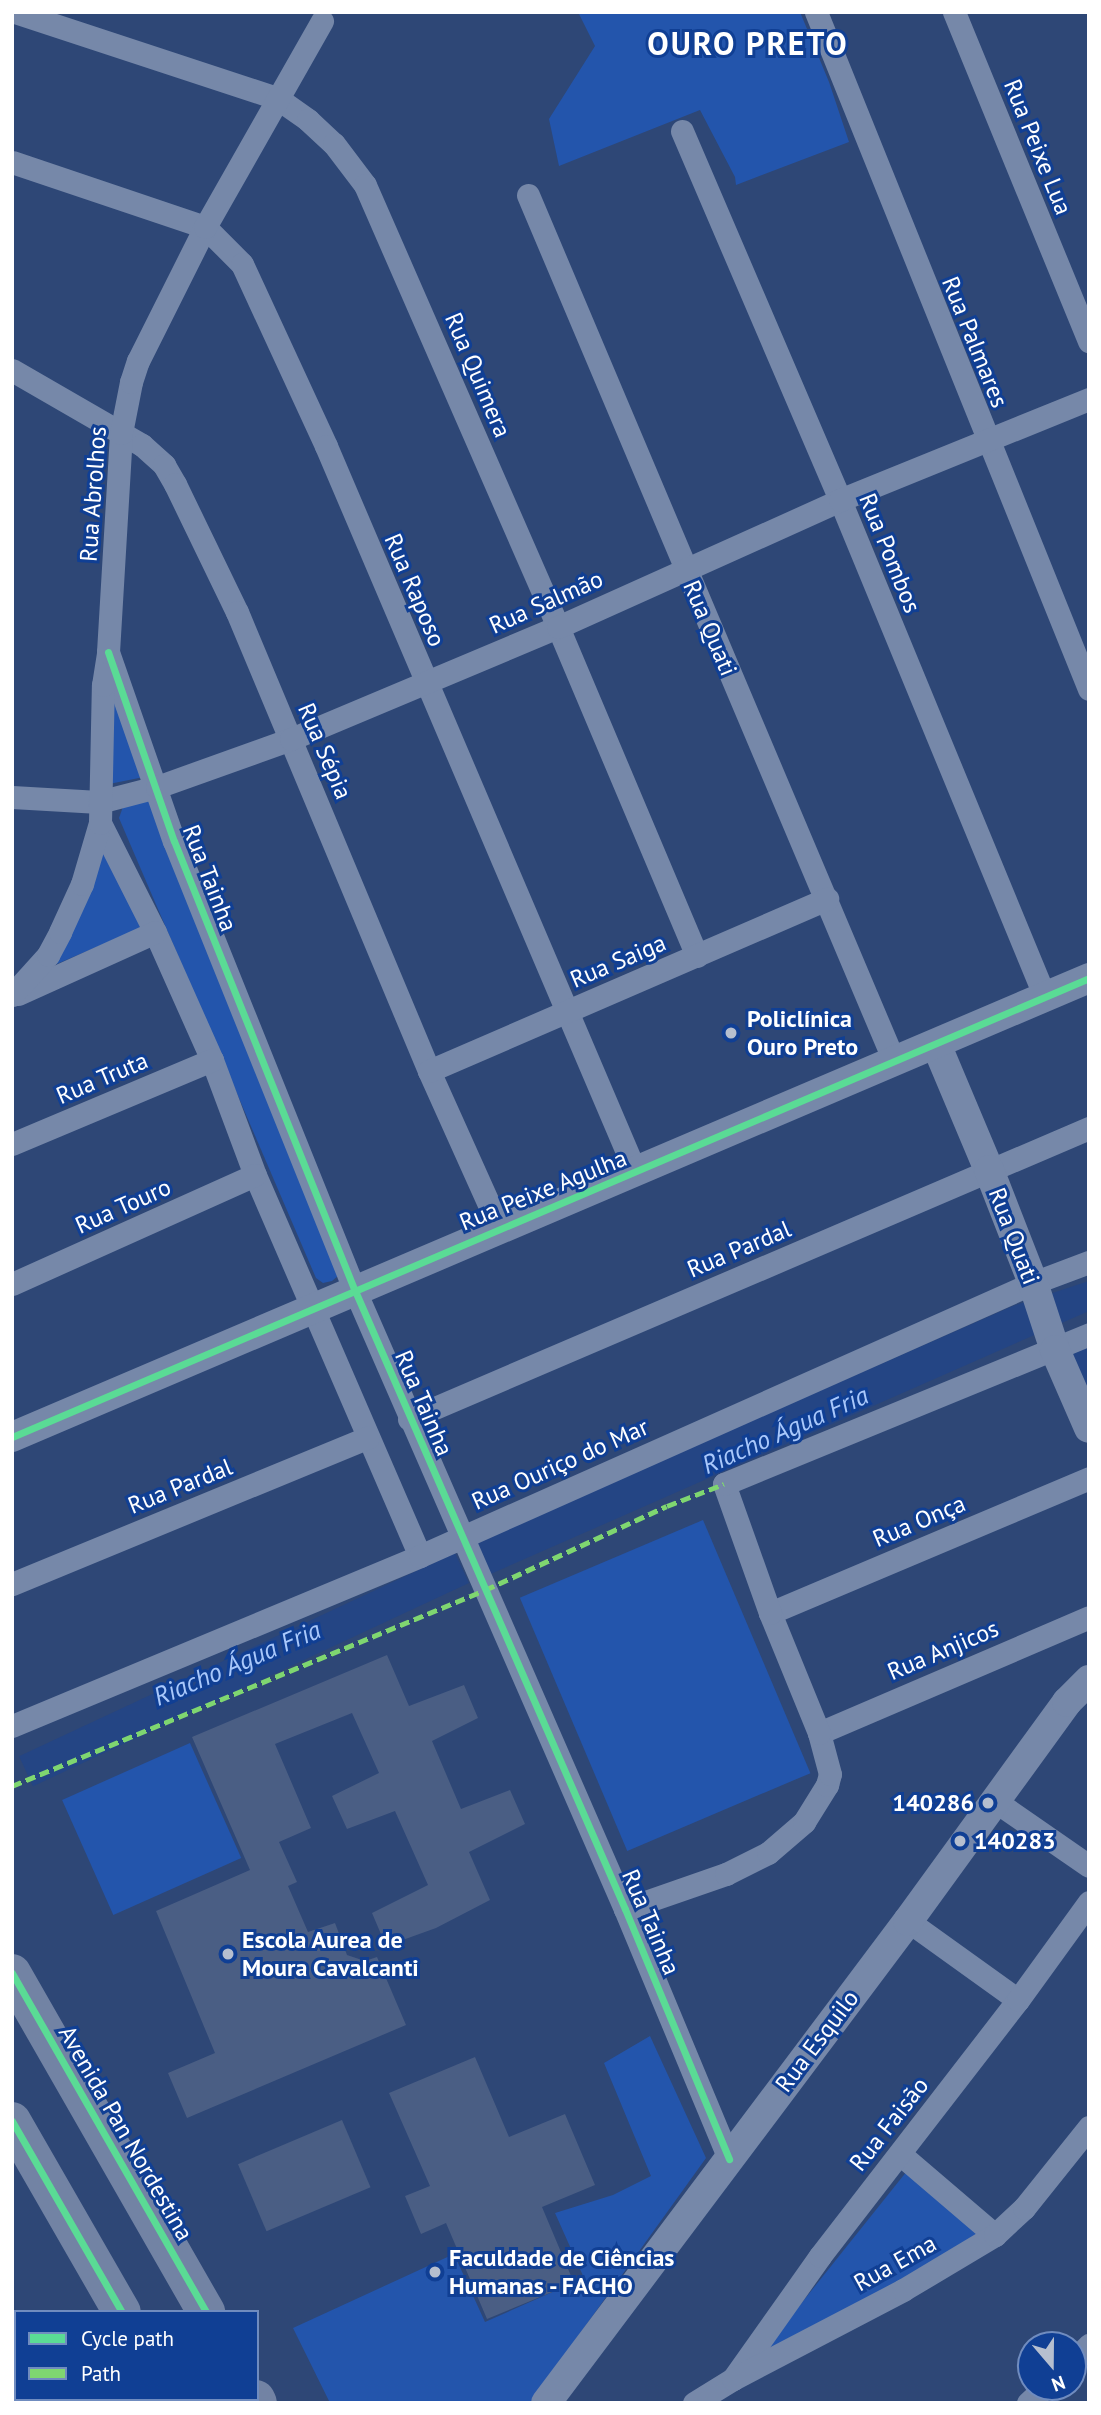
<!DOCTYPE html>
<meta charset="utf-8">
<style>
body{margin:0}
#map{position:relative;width:1101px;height:2415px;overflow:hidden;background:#2e4776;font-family:"PT Sans",sans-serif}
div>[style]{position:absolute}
.green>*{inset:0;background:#2355ac;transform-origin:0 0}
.water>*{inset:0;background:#244584;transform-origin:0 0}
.building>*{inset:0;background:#4a5e84;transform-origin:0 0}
.minor>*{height:23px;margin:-11.5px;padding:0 11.5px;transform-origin:11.5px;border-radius:11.5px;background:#7688a9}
.tertiary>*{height:30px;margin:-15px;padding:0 15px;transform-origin:15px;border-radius:15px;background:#7688a9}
.trunk>*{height:38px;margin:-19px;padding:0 19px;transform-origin:19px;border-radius:19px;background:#7283a4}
.quiet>*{height:5px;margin-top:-2.5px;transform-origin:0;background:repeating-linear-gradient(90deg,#7fd670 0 10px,transparent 0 15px)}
.cycleway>*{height:7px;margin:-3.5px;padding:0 3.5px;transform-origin:3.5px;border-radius:3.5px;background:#5adb95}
.dots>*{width:19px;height:19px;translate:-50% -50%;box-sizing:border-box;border:4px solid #103f94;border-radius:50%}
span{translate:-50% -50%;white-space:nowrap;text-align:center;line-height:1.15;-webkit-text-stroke:6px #103f94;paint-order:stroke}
.street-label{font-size:24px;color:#fff}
.poi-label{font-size:24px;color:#fff;font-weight:700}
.left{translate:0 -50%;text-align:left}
.right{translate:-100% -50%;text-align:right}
.water-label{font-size:26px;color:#a9c8fb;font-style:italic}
.district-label{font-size:32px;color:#fff;font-weight:700;letter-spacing:2px}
.frame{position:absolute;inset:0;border:14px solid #fff;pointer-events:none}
.legend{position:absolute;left:14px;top:2310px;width:245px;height:91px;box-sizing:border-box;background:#103f94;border:2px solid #708cbf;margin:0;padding:9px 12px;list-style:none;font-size:21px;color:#fff}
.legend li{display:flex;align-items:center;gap:14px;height:35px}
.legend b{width:35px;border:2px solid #708cbf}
.north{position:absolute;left:1017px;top:2331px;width:70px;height:70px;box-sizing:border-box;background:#103f94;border:2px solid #708cbf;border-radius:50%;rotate:160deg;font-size:19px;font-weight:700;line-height:28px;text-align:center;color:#fff}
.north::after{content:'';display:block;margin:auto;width:24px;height:32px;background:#b6bfcf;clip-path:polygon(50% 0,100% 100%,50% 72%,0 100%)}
</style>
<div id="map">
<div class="green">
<div style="clip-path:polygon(578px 12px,800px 12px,829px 82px,849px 142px,736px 185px,735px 177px,700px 110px,559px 166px,549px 119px,595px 46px)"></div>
<div style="clip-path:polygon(109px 668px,144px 777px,104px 785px)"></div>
<div style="clip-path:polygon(151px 796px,339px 1275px,332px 1281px,323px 1283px,316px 1278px,119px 818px,125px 801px)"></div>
<div style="clip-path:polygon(102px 837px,146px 926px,45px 969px)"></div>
<div style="left:703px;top:1520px;width:275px;height:199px;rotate:67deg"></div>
<div style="left:190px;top:1743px;width:126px;height:140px;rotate:66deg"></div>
<div style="clip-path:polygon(650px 2036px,706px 2158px,530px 2403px,330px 2403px,293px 2328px,454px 2254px,485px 2322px,584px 2278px,555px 2213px,613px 2195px,651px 2176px,604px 2063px)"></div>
<div style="clip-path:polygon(907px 2171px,979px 2236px,752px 2365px)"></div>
</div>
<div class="water">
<div style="clip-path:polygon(1089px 1281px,1089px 1311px,486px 1576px,472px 1543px,1013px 1306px)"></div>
<div style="clip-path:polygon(1089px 1341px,1089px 1398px,1068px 1349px)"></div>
<div style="left:455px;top:1553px;width:33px;height:481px;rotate:65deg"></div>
</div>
<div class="building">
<div style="clip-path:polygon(387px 1655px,409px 1706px,464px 1685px,478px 1718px,432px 1741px,461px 1809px,510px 1790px,525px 1824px,469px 1852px,490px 1900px,436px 1928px,386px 1946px,372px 1913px,428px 1885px,395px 1811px,347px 1829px,332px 1796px,379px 1773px,352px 1713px,275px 1744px,311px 1828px,279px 1842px,297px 1882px,288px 1886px,308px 1932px,335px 1923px,347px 1955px,365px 1961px,377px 1957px,406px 2025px,187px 2118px,168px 2073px,215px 2053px,156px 1911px,250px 1870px,192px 1737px)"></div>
<div style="clip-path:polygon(475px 2057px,509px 2137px,565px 2114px,595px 2185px,542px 2207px,574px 2283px,487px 2319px,446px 2223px,421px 2234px,405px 2196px,430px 2186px,389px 2093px)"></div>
<div style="left:342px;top:2120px;width:73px;height:113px;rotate:67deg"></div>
</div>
<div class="minor">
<div style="left:15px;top:12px;width:276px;rotate:18.2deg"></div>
<div style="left:277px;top:98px;width:38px;rotate:35deg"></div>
<div style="left:308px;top:120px;width:35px;rotate:43deg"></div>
<div style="left:334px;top:144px;width:51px;rotate:52.9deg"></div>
<div style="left:365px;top:185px;width:482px;rotate:66.4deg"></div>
<div style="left:558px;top:627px;width:357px;rotate:67.1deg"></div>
<div style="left:816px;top:12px;width:730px;rotate:68.04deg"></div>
<div style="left:954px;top:12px;width:356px;rotate:67.7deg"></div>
<div style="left:682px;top:131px;width:401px;rotate:66.8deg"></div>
<div style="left:840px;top:500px;width:538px;rotate:67.59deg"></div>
<div style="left:12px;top:162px;width:204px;rotate:18.6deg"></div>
<div style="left:205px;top:227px;width:52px;rotate:45deg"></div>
<div style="left:242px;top:264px;width:200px;rotate:65.2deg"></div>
<div style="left:326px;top:446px;width:790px;rotate:66.91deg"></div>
<div style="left:528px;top:195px;width:940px;rotate:67.09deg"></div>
<div style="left:12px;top:370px;width:150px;rotate:30deg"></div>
<div style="left:142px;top:445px;width:30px;rotate:42deg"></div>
<div style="left:164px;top:465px;width:22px;rotate:60deg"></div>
<div style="left:175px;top:484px;width:142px;rotate:64.2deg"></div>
<div style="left:237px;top:612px;width:498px;rotate:67.3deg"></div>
<div style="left:429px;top:1071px;width:171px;rotate:65.8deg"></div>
<div style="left:108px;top:652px;width:200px;rotate:70.8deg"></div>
<div style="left:174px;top:841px;width:487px;rotate:68.1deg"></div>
<div style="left:356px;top:1293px;width:672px;rotate:66.41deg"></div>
<div style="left:625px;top:1909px;width:271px;rotate:67.4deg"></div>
<div style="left:12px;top:797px;width:87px;rotate:3.3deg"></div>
<div style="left:99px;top:802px;width:60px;rotate:-14.5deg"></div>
<div style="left:157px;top:787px;width:142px;rotate:-19.7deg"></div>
<div style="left:291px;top:739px;width:290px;rotate:-22.8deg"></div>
<div style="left:558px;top:627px;width:309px;rotate:-24.2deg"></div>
<div style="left:840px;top:500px;width:269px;rotate:-22.1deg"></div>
<div style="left:100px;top:823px;width:122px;rotate:63.2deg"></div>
<div style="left:155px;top:932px;width:140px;rotate:66deg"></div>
<div style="left:212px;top:1060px;width:123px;rotate:69.5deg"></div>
<div style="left:255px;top:1175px;width:415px;rotate:66.6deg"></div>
<div style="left:18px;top:994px;width:150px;rotate:-24.3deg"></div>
<div style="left:12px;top:995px;width:54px;rotate:-48deg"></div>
<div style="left:48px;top:955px;width:26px;rotate:-62deg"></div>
<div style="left:60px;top:932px;width:53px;rotate:-65.4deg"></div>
<div style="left:82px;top:884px;width:64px;rotate:-73.6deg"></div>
<div style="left:100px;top:823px;width:138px;rotate:-88.8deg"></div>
<div style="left:103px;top:685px;width:33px;rotate:-81deg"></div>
<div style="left:108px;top:652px;width:219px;rotate:-86.6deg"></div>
<div style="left:121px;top:433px;width:52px;rotate:-78.9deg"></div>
<div style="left:131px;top:382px;width:22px;rotate:-72deg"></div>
<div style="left:138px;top:361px;width:150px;rotate:-63.4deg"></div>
<div style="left:205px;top:227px;width:237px;rotate:-60.4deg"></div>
<div style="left:429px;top:1071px;width:434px;rotate:-23.4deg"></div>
<div style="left:12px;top:1144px;width:217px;rotate:-22.8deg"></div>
<div style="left:12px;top:1284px;width:266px;rotate:-24.2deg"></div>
<div style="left:409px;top:1419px;width:740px;rotate:-23.17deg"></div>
<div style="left:12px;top:1584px;width:385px;rotate:-22.4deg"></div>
<div style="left:770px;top:1613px;width:346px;rotate:-22.9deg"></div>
<div style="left:12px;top:1726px;width:442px;rotate:-22.6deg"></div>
<div style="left:420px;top:1556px;width:671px;rotate:-24.01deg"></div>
<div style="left:1033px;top:1283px;width:60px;rotate:-20.6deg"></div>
<div style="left:819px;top:1733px;width:294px;rotate:-23.2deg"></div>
<div style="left:995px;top:1801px;width:114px;rotate:34.7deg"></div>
<div style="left:625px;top:1909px;width:107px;rotate:-19.1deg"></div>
<div style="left:726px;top:1874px;width:47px;rotate:-26.6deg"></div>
<div style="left:768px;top:1853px;width:48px;rotate:-40.7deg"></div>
<div style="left:804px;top:1822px;width:44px;rotate:-58.1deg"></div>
<div style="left:827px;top:1785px;width:11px;rotate:-75deg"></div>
<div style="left:830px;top:1774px;width:42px;rotate:-105deg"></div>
<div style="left:819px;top:1733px;width:130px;rotate:-112.2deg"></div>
<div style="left:770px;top:1613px;width:137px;rotate:-109.6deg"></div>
<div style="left:724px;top:1484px;width:395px;rotate:-22.3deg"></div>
<div style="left:908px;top:1921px;width:135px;rotate:35.7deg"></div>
<div style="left:900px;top:2154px;width:125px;rotate:40.5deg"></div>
<div style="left:1073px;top:2361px;width:23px;rotate:-45deg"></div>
<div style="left:733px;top:2379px;width:151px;rotate:-54.7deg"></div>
<div style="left:820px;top:2256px;width:324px;rotate:-52.3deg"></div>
<div style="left:1018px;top:2000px;width:121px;rotate:-54.1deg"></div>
<div style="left:694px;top:2403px;width:46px;rotate:-31.6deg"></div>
<div style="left:733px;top:2379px;width:192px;rotate:-27.6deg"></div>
<div style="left:903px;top:2290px;width:107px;rotate:-30.9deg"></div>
<div style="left:995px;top:2235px;width:40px;rotate:-43deg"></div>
<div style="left:1024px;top:2208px;width:104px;rotate:-51.3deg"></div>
<div style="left:1028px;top:2403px;width:23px;rotate:-43deg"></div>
</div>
<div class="tertiary">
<div style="left:936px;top:1044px;width:137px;rotate:67.2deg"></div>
<div style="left:989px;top:1170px;width:121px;rotate:68.7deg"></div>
<div style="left:1033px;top:1283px;width:71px;rotate:71.8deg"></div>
<div style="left:1055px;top:1350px;width:85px;rotate:66.4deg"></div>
<div style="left:12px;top:1437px;width:1171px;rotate:-23.08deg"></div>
<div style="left:546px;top:2403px;width:603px;rotate:-53.09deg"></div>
<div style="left:908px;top:1921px;width:271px;rotate:-54deg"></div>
<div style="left:1067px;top:1702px;width:31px;rotate:-45deg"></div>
</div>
<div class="trunk">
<div style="left:12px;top:1973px;width:391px;rotate:60.2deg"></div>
<div style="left:12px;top:2121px;width:220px;rotate:60.1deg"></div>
<div style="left:173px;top:2399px;width:4px;rotate:63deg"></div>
<div style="left:256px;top:2399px;width:4px;rotate:63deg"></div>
</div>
<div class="quiet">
<div style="left:12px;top:1786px;width:512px;rotate:-22.51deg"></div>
<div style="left:485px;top:1590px;width:200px;rotate:-24.8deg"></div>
<div style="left:667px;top:1506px;width:61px;rotate:-21.1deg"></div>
</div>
<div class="cycleway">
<div style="left:108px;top:652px;width:200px;rotate:70.8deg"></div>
<div style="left:174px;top:841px;width:487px;rotate:68.1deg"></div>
<div style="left:356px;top:1293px;width:672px;rotate:66.41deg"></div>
<div style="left:625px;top:1909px;width:271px;rotate:67.4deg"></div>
<div style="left:12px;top:1437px;width:1171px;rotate:-23.08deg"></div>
<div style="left:12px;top:1973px;width:391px;rotate:60.2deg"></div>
<div style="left:12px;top:2121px;width:220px;rotate:60.1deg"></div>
</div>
<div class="dots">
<div style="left:731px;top:1033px;background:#b6bfcf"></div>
<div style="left:988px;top:1803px;background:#b6bfcf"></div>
<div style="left:960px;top:1841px;background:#b6bfcf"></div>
<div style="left:228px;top:1954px;background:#b6bfcf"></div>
<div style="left:435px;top:2272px;background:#b6bfcf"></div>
</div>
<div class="street-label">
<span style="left:1038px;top:147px;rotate:68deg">Rua Peixe Lua</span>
<span style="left:975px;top:342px;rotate:68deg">Rua Palmares</span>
<span style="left:478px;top:375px;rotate:67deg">Rua Quimera</span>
<span style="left:93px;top:494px;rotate:-86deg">Rua Abrolhos</span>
<span style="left:890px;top:553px;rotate:68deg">Rua Pombos</span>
<span style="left:415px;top:590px;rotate:67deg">Rua Raposo</span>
<span style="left:546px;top:602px;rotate:-24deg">Rua Salmão</span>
<span style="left:710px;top:628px;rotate:67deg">Rua Quati</span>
<span style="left:325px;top:751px;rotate:67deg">Rua Sépia</span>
<span style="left:210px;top:878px;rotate:69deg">Rua Tainha</span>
<span style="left:618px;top:961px;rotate:-23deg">Rua Saiga</span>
<span style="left:102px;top:1078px;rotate:-23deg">Rua Truta</span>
<span style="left:543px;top:1190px;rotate:-22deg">Rua Peixe Agulha</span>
<span style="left:123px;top:1206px;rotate:-24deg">Rua Touro</span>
<span style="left:1014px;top:1236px;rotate:69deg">Rua Quati</span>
<span style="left:739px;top:1249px;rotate:-23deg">Rua Pardal</span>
<span style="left:424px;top:1403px;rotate:67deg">Rua Tainha</span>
<span style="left:560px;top:1464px;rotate:-24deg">Rua Ouriço do Mar</span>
<span style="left:180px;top:1486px;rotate:-22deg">Rua Pardal</span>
<span style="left:919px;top:1521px;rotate:-23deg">Rua Onça</span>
<span style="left:943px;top:1650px;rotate:-23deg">Rua Anjicos</span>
<span style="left:651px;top:1922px;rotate:67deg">Rua Tainha</span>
<span style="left:817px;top:2041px;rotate:-53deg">Rua Esquilo</span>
<span style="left:889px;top:2124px;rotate:-52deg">Rua Faisão</span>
<span style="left:126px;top:2133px;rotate:60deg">Avenida Pan Nordestina</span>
<span style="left:895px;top:2263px;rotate:-29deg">Rua Ema</span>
</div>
<div class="poi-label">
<span class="left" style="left:747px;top:1033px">Policlínica<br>Ouro Preto</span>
<span class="right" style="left:974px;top:1803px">140286</span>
<span class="left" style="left:974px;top:1841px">140283</span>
<span class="left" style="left:242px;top:1954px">Escola Aurea de<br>Moura Cavalcanti</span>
<span class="left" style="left:449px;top:2272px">Faculdade de Ciências<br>Humanas - FACHO</span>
</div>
<div class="water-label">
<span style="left:785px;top:1430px;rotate:-24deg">Riacho Água Fria</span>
<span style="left:237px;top:1663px;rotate:-23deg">Riacho Água Fria</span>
</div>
<div class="district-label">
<span style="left:748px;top:43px">OURO PRETO</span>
</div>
<div class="frame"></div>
<ul class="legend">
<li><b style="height:9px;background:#5adb95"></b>Cycle path</li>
<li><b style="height:9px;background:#7fd670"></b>Path</li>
</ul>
<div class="north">N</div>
</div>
